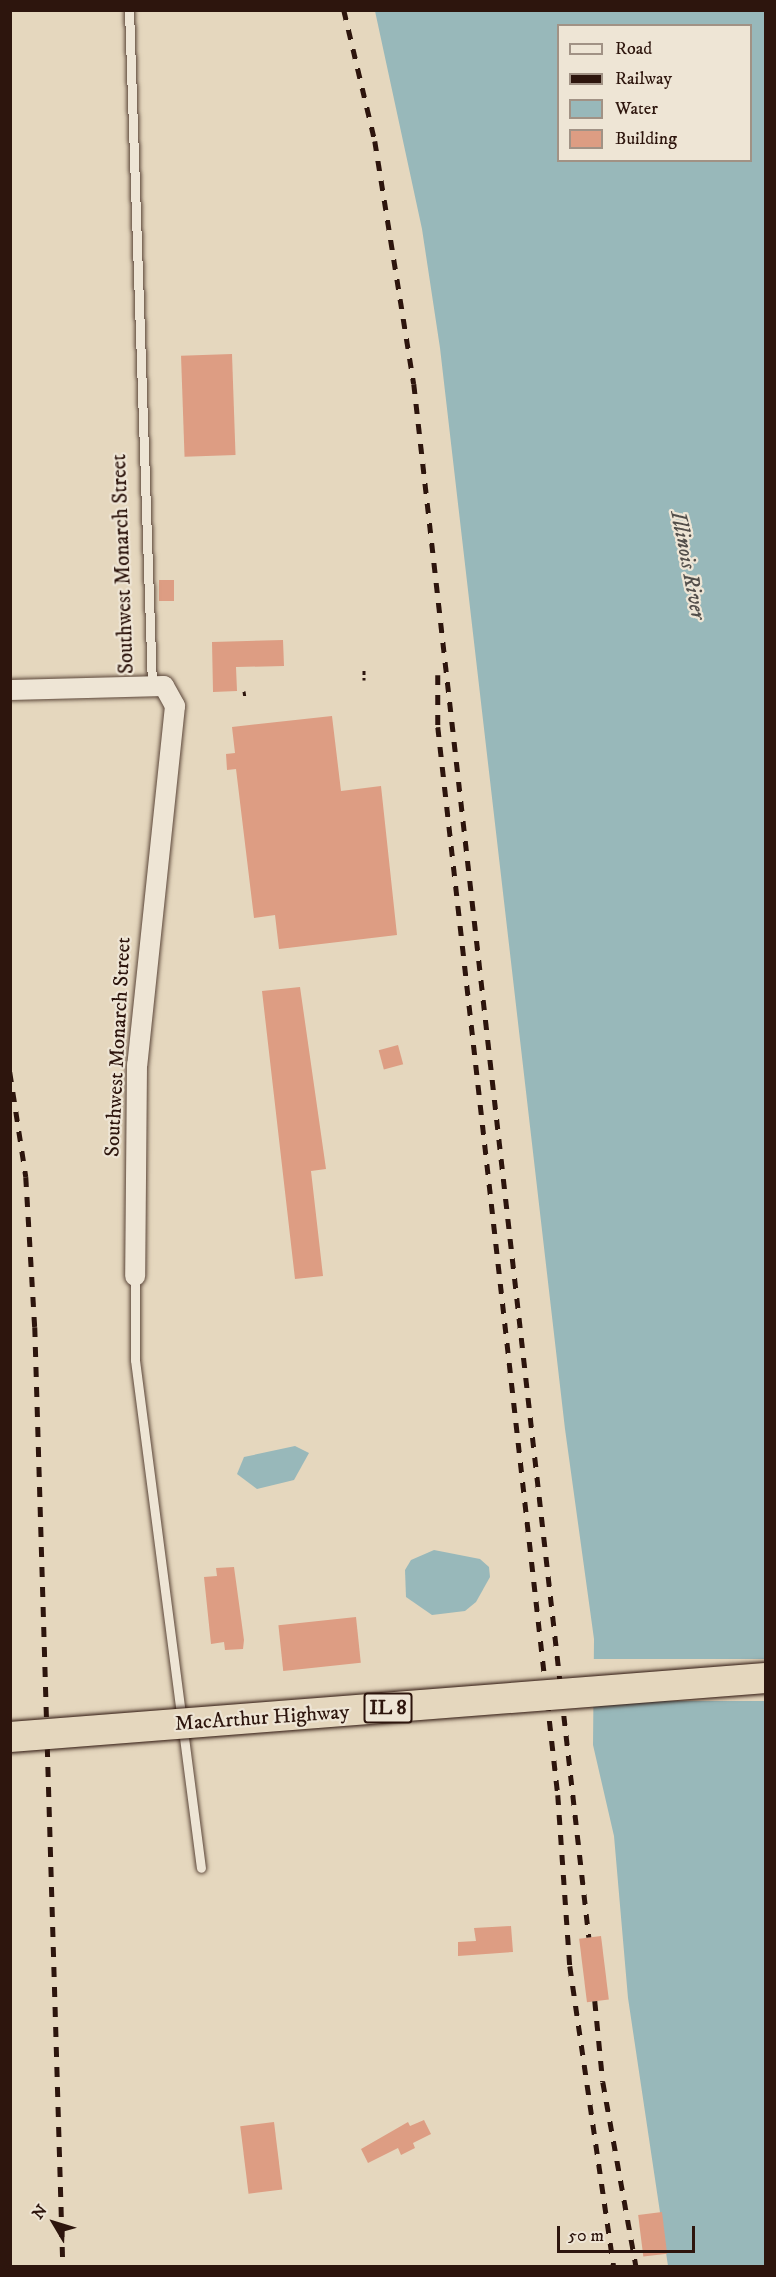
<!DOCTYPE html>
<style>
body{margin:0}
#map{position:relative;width:776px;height:2277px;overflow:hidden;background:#e5d7be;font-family:"IM FELL DW Pica",serif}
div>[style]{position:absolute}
.water>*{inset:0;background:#98b8ba}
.pier>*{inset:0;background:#e5d7be;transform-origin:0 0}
.building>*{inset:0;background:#dd9d83;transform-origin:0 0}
.path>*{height:3px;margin-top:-1.5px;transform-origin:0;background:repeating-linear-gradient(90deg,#2d150d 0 4.5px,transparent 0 7.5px)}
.roads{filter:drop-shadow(0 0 2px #5b4639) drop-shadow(0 0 2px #5b4639)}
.service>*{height:9px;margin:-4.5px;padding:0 4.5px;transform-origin:4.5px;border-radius:4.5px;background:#eee5d5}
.minor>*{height:20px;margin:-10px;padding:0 10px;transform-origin:10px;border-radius:10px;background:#eee5d5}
.rail>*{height:4.5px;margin-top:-2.25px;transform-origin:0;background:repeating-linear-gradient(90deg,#2d150d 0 10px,transparent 0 20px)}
.bridges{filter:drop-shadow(0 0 2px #2d150d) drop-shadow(0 0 2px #2d150d)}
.primary-bridge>*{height:30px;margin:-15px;padding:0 15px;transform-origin:15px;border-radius:15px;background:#e5d7be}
span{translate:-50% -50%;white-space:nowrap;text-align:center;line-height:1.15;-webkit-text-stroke:4.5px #eee5d5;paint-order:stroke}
.shield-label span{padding:2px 4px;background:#eee5d5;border:2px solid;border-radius:4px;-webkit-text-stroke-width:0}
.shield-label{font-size:20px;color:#2d150d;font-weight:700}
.street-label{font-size:21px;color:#2d150d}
.water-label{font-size:22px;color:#524e4a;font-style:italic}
.frame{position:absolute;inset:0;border:12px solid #2d150d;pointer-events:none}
.legend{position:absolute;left:557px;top:24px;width:195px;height:138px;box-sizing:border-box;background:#eee5d5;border:2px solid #a19285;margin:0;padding:8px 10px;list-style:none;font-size:18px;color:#2d150d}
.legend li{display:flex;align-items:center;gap:12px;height:30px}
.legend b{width:30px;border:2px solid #a19285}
.north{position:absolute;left:24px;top:2193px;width:60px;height:60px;-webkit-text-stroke:4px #eee5d5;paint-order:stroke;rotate:308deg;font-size:16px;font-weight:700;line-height:24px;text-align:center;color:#2d150d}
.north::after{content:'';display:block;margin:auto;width:21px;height:27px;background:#2d150d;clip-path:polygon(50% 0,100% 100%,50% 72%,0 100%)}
.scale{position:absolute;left:557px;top:2226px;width:138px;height:27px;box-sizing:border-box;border:3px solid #2d150d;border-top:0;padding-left:8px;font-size:18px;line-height:21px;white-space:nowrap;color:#2d150d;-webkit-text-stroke:4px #eee5d5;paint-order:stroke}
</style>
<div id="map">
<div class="water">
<div style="clip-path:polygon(evenodd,375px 11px,765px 11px,765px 2266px,668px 2266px,628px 1998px,614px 1836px,593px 1745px,594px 1639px,565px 1429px,440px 348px,422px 229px,375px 11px,558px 26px,750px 26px,750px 160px,558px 160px,558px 26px)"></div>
<div style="clip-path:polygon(295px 1446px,309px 1453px,294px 1480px,257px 1489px,237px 1474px,244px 1457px)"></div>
<div style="clip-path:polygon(434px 1550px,480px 1559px,489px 1567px,490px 1577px,476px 1602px,465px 1611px,432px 1615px,406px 1597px,405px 1570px,411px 1560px)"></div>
</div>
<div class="pier">
<div style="left:765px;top:1659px;width:42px;height:174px;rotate:90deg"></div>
</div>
<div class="building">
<div style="left:232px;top:354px;width:101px;height:51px;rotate:88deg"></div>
<div style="left:159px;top:580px;width:15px;height:21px"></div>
<div style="clip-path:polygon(283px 640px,284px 666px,236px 667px,237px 691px,213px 692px,212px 642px)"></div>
<div style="clip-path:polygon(332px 716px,341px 791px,381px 786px,397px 935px,279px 949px,275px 915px,254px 918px,236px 769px,227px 770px,226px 754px,235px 753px,232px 727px)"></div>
<div style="clip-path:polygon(300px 987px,326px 1169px,311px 1171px,323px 1276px,295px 1279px,262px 991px)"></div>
<div style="left:398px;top:1045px;width:20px;height:20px;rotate:75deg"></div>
<div style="clip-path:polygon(234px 1567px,244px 1640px,243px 1649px,225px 1650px,224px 1642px,211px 1644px,204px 1577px,217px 1576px,216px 1568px)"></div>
<div style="left:356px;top:1617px;width:46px;height:78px;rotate:84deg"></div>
<div style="clip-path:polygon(511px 1926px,513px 1952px,458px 1956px,458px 1942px,476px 1941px,474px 1928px)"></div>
<div style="left:601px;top:1936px;width:64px;height:22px;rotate:83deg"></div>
<div style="clip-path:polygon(424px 2120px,431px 2134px,413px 2143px,415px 2148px,401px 2155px,398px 2148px,368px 2163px,361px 2149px,408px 2122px,410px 2126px)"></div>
<div style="left:274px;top:2122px;width:68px;height:34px;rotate:83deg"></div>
<div style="left:662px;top:2212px;width:42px;height:24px;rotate:83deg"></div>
</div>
<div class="path">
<div style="left:364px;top:670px;width:10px;rotate:90deg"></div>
<div style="left:244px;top:691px;width:7px;rotate:82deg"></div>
</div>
<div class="roads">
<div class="service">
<div style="left:129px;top:10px;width:676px;rotate:88.05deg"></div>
<div style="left:135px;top:1276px;width:84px;rotate:90deg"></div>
<div style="left:135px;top:1360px;width:512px;rotate:82.6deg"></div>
</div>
<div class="minor">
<div style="left:10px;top:690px;width:154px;rotate:-1.5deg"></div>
<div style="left:164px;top:686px;width:23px;rotate:61deg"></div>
<div style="left:175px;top:706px;width:361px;rotate:96deg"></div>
<div style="left:137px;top:1065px;width:211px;rotate:90.5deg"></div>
</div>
</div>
<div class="rail">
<div style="left:344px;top:10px;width:135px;rotate:76.7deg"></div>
<div style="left:375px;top:141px;width:246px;rotate:80.9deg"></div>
<div style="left:414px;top:384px;width:1563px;rotate:83.57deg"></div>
<div style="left:438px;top:675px;width:52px;rotate:90deg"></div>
<div style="left:438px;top:727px;width:1075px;rotate:83.59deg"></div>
<div style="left:558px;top:1795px;width:171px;rotate:86deg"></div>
<div style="left:570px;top:1966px;width:303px;rotate:81.7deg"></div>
<div style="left:10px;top:1072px;width:106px;rotate:81.3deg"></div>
<div style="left:26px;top:1177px;width:150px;rotate:86.6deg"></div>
<div style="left:35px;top:1327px;width:939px;rotate:88.29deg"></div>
<div style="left:595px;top:2001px;width:81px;rotate:84.4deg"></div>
<div style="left:603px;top:2082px;width:187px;rotate:79.8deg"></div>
</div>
<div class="bridges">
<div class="primary-bridge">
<div style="left:10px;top:1737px;width:758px;rotate:-4.46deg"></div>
</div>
</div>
<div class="shield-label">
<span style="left:388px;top:1708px">IL 8</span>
</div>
<div class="street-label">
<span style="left:123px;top:564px;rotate:-92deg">Southwest Monarch Street</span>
<span style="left:118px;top:1047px;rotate:-87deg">Southwest Monarch Street</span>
<span style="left:262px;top:1718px;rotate:-4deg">MacArthur Highway</span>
</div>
<div class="water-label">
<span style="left:688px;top:565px;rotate:79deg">Illinois River</span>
</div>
<div class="frame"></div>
<ul class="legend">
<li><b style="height:8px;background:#eee5d5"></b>Road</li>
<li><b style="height:8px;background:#2d150d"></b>Railway</li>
<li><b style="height:16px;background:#98b8ba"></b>Water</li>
<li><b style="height:16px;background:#dd9d83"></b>Building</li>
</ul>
<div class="north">N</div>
<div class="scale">50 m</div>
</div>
